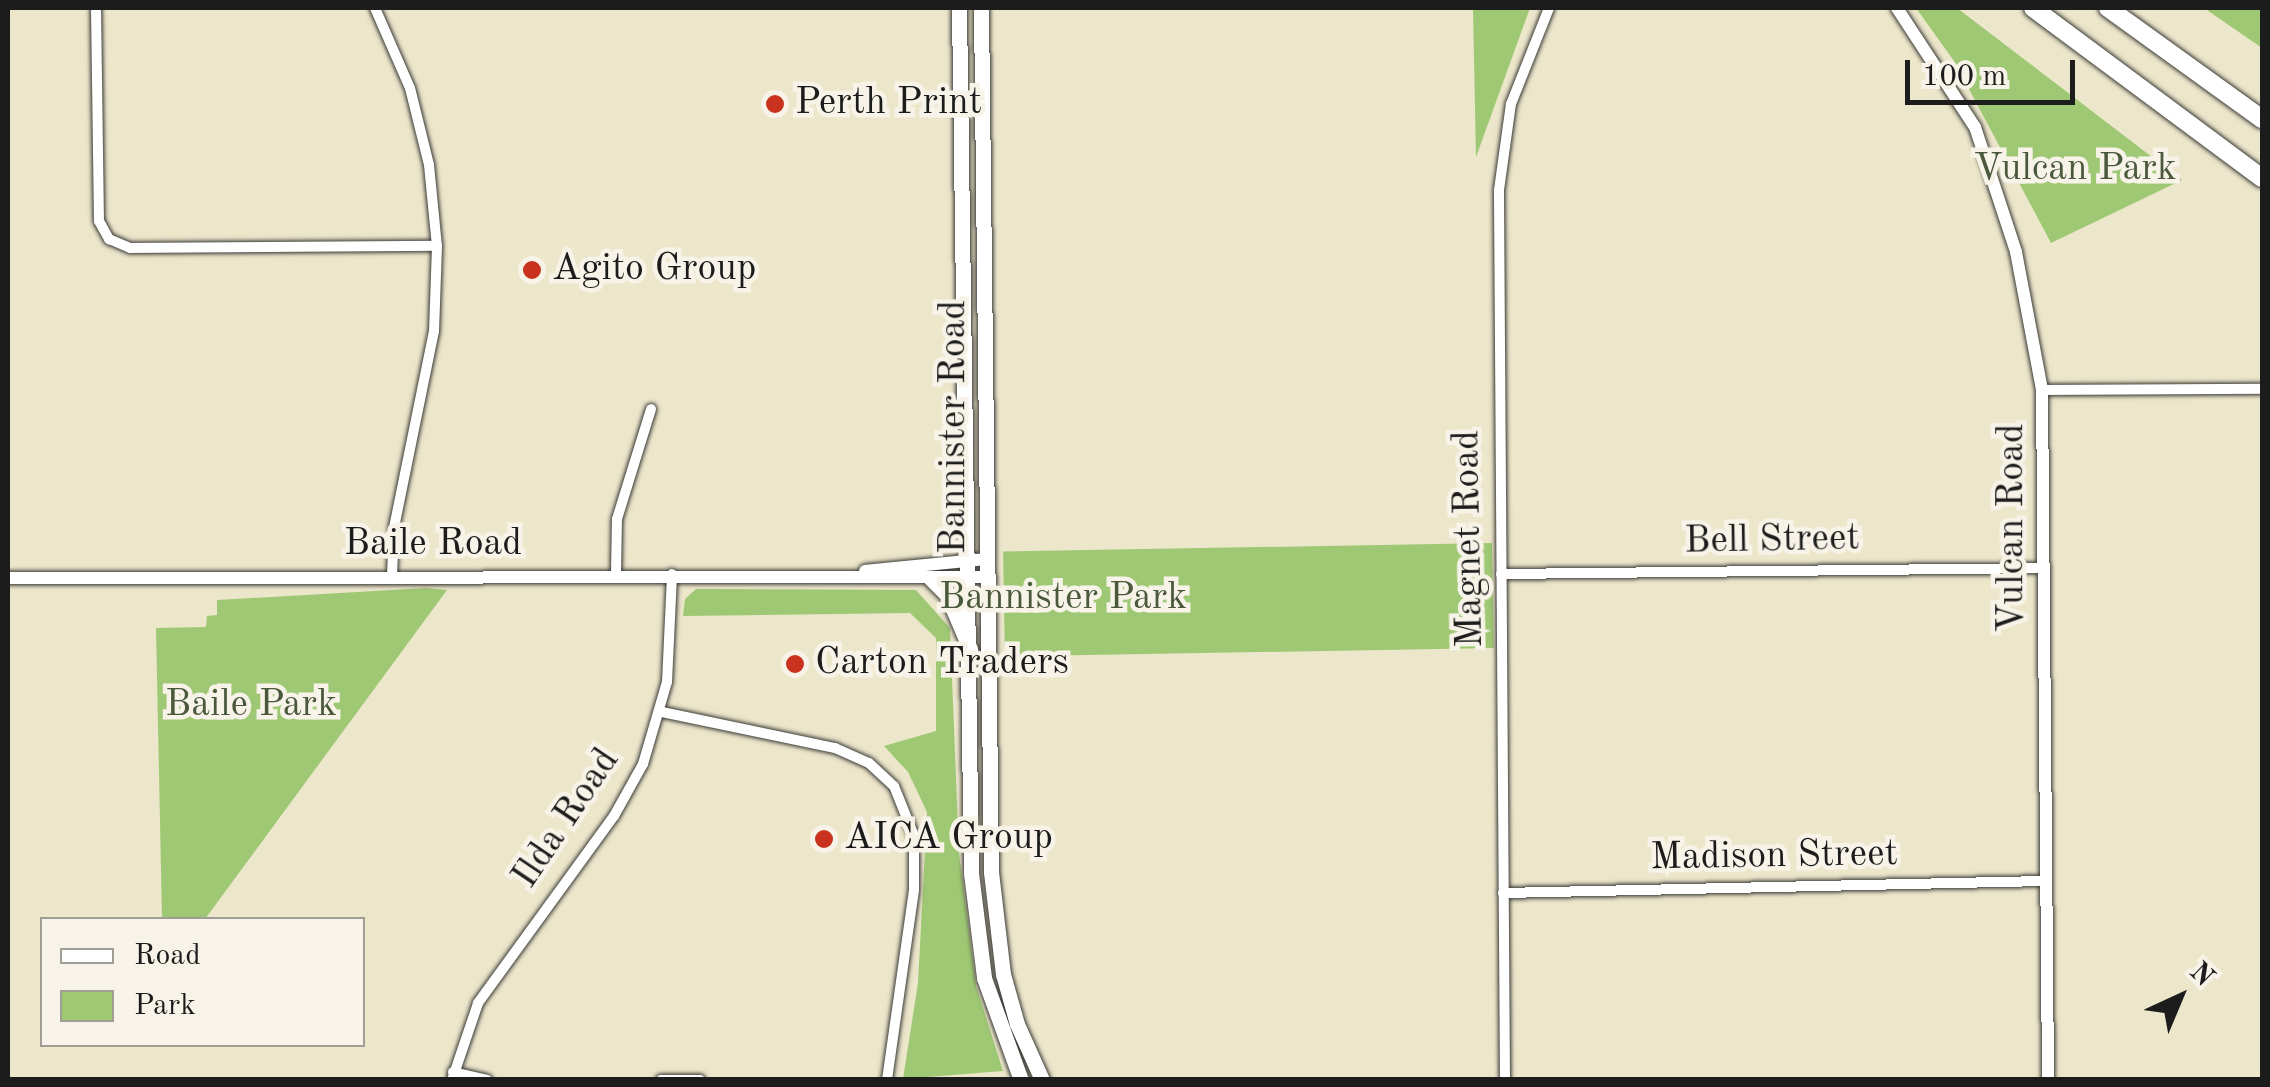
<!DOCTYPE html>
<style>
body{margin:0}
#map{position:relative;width:2270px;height:1087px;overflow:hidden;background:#ece6cb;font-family:"Old Standard TT",serif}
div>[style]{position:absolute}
.green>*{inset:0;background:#9fc874;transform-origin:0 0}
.roads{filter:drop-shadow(0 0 2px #3b3a36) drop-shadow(0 0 2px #3b3a36)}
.minor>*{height:10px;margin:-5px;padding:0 5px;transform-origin:5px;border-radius:5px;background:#fff}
.tertiary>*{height:12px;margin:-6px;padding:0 6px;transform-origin:6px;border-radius:6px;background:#fff}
.primary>*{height:15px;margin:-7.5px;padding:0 7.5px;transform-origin:7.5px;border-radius:7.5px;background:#fff}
.motorway>*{height:18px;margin:-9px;padding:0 9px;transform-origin:9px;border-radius:9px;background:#fff}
.dots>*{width:28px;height:28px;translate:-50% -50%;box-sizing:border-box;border:5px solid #f7f3e8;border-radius:50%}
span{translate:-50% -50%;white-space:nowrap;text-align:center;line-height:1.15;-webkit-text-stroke:9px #f7f3e8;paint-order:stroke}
.poi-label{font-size:38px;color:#1c1c1c}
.left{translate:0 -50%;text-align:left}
.park-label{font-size:38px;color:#4a583b}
.street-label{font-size:38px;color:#1c1c1c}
.frame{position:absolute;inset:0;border:10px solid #1c1c1c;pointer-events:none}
.legend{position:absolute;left:40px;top:917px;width:325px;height:130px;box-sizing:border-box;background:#f7f3e8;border:2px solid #9f9d96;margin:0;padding:12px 18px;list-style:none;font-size:30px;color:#1c1c1c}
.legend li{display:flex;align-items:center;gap:20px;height:50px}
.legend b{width:50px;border:2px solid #9f9d96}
.north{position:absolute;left:2130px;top:947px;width:100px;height:100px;-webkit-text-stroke:8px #f7f3e8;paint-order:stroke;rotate:44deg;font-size:28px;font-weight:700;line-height:40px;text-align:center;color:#1c1c1c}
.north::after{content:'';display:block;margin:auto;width:35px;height:45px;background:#1c1c1c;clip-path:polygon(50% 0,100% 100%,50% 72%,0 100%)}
.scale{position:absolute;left:1905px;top:60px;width:170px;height:45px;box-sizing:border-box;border:5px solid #1c1c1c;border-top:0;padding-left:12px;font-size:30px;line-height:35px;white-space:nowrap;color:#1c1c1c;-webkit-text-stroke:8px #f7f3e8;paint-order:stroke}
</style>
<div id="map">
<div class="green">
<div style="clip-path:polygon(1473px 8px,1530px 8px,1476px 157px)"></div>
<div style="clip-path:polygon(1916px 8px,1957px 8px,2182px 180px,2051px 243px,1954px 61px)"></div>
<div style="clip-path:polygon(2204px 8px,2262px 8px,2262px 48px)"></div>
<div style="left:1492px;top:543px;width:105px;height:489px;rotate:89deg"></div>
<div style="clip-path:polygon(426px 588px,447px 590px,205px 919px,162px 919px,156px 628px,206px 627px,207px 616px,217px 615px,217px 600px)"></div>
<div style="clip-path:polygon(696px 589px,916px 590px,950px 628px,959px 853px,976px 986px,1003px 1071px,903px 1079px,918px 983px,927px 812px,908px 772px,884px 746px,936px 731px,936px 638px,910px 613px,683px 616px,685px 599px)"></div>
</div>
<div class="roads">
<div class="minor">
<div style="left:96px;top:8px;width:213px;rotate:89.2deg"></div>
<div style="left:99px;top:221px;width:21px;rotate:61deg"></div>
<div style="left:109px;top:239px;width:23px;rotate:23deg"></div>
<div style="left:130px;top:248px;width:307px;rotate:-0.4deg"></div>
<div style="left:375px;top:8px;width:87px;rotate:66.4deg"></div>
<div style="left:410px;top:88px;width:79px;rotate:76.1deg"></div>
<div style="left:429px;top:165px;width:81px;rotate:84.4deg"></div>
<div style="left:437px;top:246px;width:85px;rotate:92deg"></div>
<div style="left:434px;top:331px;width:201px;rotate:101.5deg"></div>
<div style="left:394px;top:528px;width:47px;rotate:92.4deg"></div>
<div style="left:2042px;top:390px;width:220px;rotate:-0.3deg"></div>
<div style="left:616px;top:574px;width:55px;rotate:-89deg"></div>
<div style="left:617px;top:519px;width:115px;rotate:-72.8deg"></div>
<div style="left:1501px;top:574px;width:542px;rotate:-0.63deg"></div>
<div style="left:662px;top:712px;width:177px;rotate:11.8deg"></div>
<div style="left:835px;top:748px;width:37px;rotate:24deg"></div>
<div style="left:869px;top:763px;width:34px;rotate:43deg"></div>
<div style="left:894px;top:786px;width:54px;rotate:68.2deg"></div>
<div style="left:914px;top:836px;width:54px;rotate:90deg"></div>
<div style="left:914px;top:890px;width:192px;rotate:98.1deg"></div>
<div style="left:1503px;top:893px;width:543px;rotate:-1.27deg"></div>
<div style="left:453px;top:1072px;width:35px;rotate:13deg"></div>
<div style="left:452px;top:1080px;width:81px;rotate:-71.3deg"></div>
<div style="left:478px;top:1003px;width:231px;rotate:-54deg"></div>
<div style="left:614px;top:816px;width:60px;rotate:-60.9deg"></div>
<div style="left:643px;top:764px;width:85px;rotate:-73.7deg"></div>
<div style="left:667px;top:682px;width:108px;rotate:-87.3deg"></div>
<div style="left:661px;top:1080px;width:39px"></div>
<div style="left:1505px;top:1080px;width:890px;rotate:-90.39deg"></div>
<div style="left:1499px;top:190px;width:87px;rotate:-82.1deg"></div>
<div style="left:1511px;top:104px;width:103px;rotate:-68.4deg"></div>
</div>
<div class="tertiary">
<div style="left:1897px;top:8px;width:142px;rotate:56.8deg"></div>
<div style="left:1975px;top:127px;width:132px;rotate:71.8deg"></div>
<div style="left:2016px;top:252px;width:140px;rotate:79.3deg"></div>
<div style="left:2042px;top:390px;width:690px;rotate:89.5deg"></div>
<div style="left:865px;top:571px;width:124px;rotate:-5.6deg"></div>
<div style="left:8px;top:578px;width:980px;rotate:-0.06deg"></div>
</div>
<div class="primary">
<div style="left:959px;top:8px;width:865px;rotate:89.21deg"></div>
<div style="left:971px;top:873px;width:106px;rotate:82.9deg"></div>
<div style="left:984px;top:978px;width:109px;rotate:70.1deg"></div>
<div style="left:981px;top:8px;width:864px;rotate:89.34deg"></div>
<div style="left:991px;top:872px;width:103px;rotate:83.3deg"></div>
<div style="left:1003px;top:974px;width:52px;rotate:74.4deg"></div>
<div style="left:1017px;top:1024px;width:61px;rotate:65.9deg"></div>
<div style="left:930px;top:578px;width:24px;rotate:45deg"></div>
<div style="left:947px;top:595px;width:59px;rotate:66.9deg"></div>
</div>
<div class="motorway">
<div style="left:2033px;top:8px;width:285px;rotate:36.6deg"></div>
<div style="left:2108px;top:8px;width:190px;rotate:35.8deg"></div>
</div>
</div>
<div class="dots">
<div style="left:775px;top:104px;background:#c8321e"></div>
<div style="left:532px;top:270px;background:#c8321e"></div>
<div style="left:795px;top:664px;background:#c8321e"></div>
<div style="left:824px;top:839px;background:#c8321e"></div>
</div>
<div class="poi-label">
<span class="left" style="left:795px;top:104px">Perth Print</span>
<span class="left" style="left:552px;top:270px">Agito Group</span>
<span class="left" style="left:815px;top:664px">Carton Traders</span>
<span class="left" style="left:844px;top:839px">AICA Group</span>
</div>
<div class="park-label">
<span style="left:2075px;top:170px">Vulcan Park</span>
<span style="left:1063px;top:599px">Bannister Park</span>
<span style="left:251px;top:706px">Baile Park</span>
</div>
<div class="street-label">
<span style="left:955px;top:427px;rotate:-90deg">Bannister Road</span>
<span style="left:2013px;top:528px;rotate:-90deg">Vulcan Road</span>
<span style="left:1470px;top:539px;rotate:-91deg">Magnet Road</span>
<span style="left:1772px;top:541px;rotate:-1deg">Bell Street</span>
<span style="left:433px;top:545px">Baile Road</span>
<span style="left:567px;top:819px;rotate:-56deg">Ilda Road</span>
<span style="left:1774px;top:857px;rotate:-1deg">Madison Street</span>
</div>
<div class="frame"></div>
<ul class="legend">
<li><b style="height:12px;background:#fff"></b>Road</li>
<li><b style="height:28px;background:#9fc874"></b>Park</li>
</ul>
<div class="north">N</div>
<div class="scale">100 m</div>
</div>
